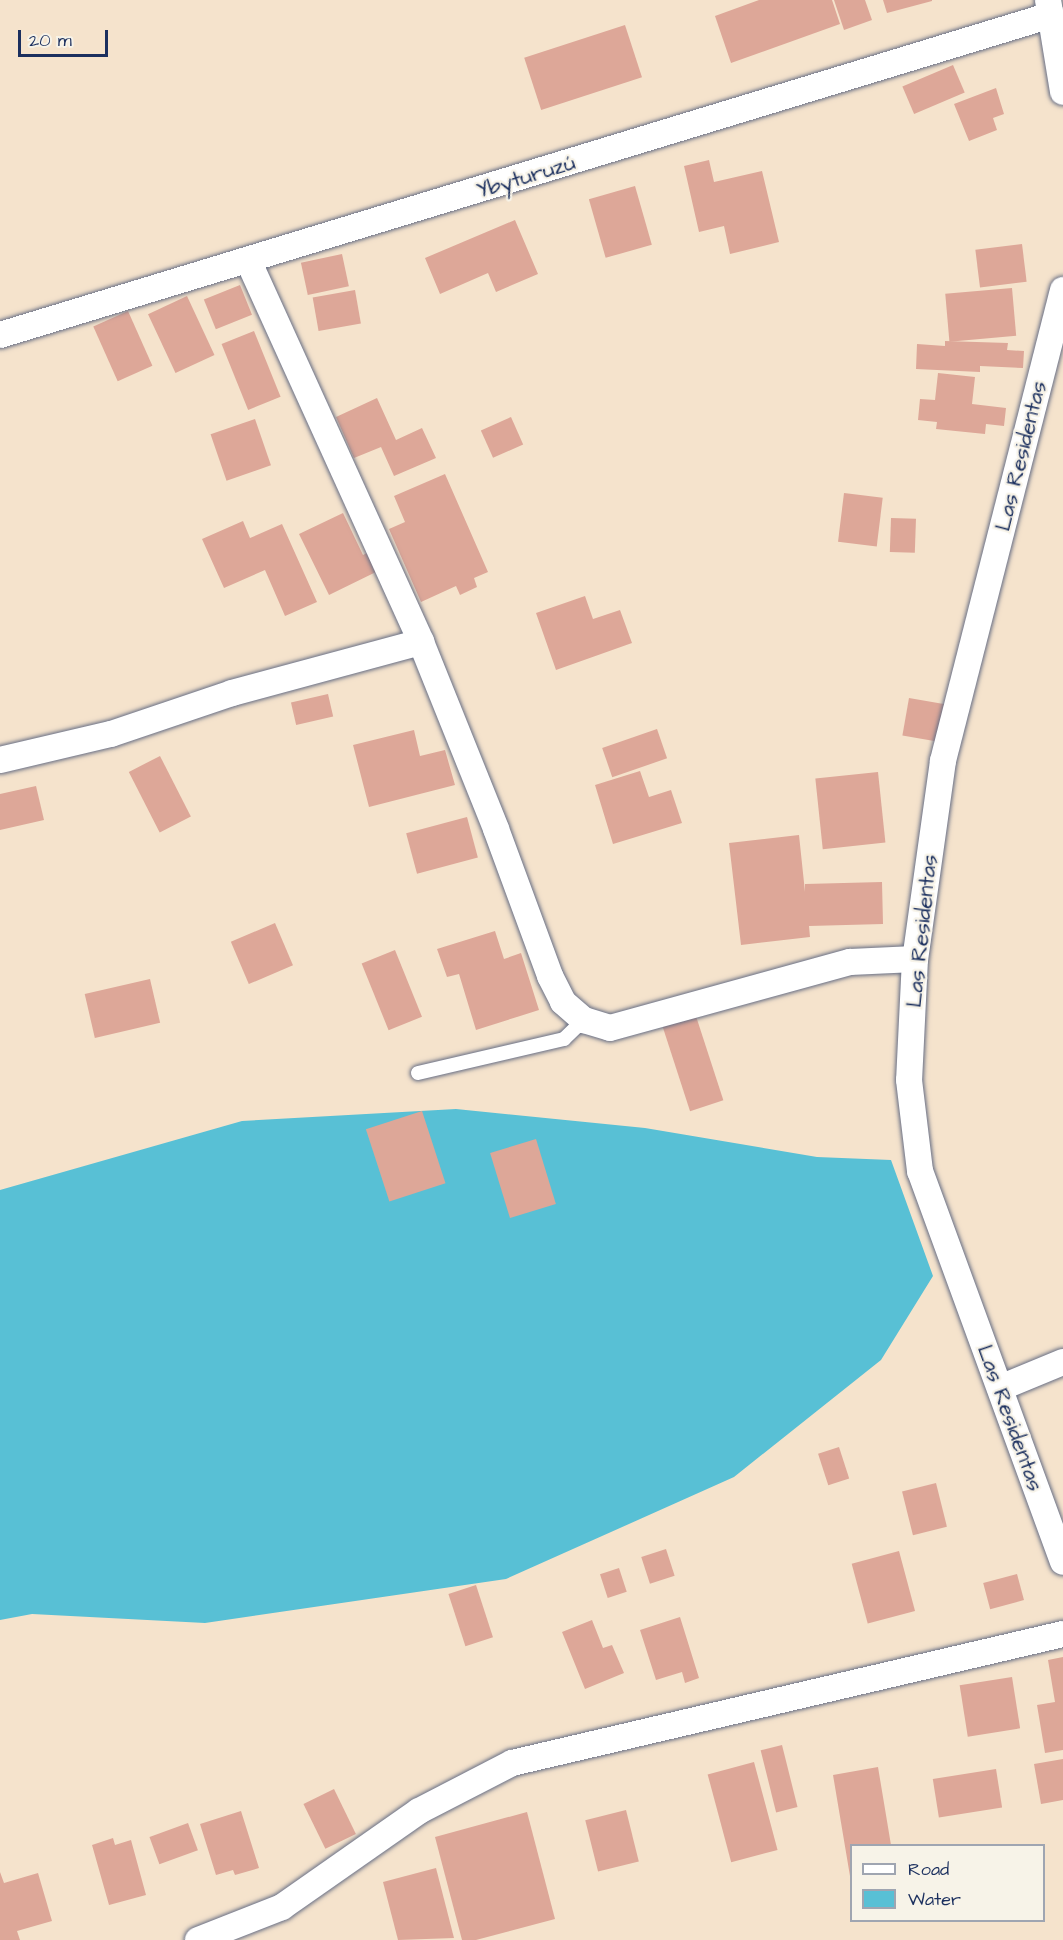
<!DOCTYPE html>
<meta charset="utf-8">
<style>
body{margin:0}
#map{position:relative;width:1063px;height:1940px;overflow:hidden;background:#f5e3cc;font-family:"Architects Daughter",sans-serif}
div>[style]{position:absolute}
.water>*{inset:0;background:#58c0d5}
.building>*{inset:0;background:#dda798;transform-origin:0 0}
.roads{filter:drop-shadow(0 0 2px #676e84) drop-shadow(0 0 2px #676e84)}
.lane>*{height:14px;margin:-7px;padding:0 7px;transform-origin:7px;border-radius:7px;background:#fff}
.street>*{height:26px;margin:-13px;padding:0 13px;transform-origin:13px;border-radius:13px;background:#fff}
span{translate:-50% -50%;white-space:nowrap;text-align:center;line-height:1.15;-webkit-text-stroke:4.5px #f7f3e8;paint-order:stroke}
.street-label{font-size:22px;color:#1b2f5e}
.legend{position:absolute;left:850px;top:1844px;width:195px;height:78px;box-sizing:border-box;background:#f7f3e8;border:2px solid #9fa5b1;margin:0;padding:8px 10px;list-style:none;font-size:18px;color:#1b2f5e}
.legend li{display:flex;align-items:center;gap:12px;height:30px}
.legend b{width:30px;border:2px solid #9fa5b1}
.scale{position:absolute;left:18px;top:30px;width:90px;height:27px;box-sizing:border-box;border:3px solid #1b2f5e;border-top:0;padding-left:8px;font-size:18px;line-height:21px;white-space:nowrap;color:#1b2f5e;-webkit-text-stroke:4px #f7f3e8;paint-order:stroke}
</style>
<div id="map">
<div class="water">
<div style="clip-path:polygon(456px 1109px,645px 1128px,817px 1157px,891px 1160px,933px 1276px,881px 1360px,734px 1477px,506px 1579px,205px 1623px,32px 1614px,0 1620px,0 1190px,242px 1121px)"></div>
</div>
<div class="building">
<div style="clip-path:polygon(759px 0,832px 0,840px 24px,731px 63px,715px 16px)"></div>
<div style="clip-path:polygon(834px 0,865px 0,872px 20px,844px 30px)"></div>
<div style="clip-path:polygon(883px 0,932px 0,932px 1px,887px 13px)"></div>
<div style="left:625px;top:25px;width:55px;height:106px;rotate:72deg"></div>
<div style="left:953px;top:65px;width:30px;height:55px;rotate:67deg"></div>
<div style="clip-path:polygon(996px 88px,1004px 114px,993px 118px,997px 130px,969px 141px,954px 104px)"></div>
<div style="clip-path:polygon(709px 160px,714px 182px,762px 171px,779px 242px,730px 254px,724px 226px,699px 232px,684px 166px)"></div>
<div style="left:635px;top:186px;width:61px;height:48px;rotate:74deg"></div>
<div style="clip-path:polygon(515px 220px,538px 274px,496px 292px,488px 273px,440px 294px,425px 258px)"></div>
<div style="left:1022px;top:244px;width:38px;height:47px;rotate:83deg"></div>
<div style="left:342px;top:254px;width:33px;height:42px;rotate:78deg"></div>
<div style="left:240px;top:285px;width:32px;height:39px;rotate:68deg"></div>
<div style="left:1012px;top:288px;width:48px;height:67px;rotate:85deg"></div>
<div style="left:355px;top:290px;width:34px;height:43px;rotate:80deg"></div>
<div style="left:187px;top:296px;width:65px;height:43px;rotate:65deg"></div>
<div style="left:128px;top:311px;width:60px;height:38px;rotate:66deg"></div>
<div style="left:254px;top:331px;width:71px;height:35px;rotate:68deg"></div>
<div style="clip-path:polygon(945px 341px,1008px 343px,1007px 350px,1024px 351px,1023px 368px,980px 366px,980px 372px,916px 369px,917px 344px,945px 346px)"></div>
<div style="clip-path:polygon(938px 373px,975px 377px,972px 404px,1006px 408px,1004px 426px,986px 424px,985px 434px,936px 429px,937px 422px,918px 420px,920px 399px,935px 400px)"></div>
<div style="clip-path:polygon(377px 398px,396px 440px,422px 428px,436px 458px,394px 476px,381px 447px,354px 458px,336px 417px)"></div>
<div style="left:511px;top:417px;width:30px;height:33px;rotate:66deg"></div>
<div style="left:255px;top:419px;width:49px;height:47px;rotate:71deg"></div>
<div style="clip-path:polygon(445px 474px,488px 572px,474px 578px,477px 587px,460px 595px,456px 586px,421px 602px,389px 529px,405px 522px,394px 496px)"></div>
<div style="left:844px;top:493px;width:39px;height:49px;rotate:7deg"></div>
<div style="clip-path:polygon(343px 513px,363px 555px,369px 552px,378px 571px,329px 595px,299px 534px)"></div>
<div style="left:891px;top:518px;width:25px;height:34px;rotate:2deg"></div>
<div style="clip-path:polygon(243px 521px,250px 538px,282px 524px,317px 602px,285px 616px,265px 570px,224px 588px,202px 539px)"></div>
<div style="clip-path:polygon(585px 596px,593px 619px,620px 610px,632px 643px,556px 670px,536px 613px)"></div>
<div style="left:328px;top:694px;width:23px;height:38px;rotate:77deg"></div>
<div style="left:909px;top:698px;width:41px;height:38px;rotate:10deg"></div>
<div style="left:657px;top:729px;width:31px;height:58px;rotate:71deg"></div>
<div style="clip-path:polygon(414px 730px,420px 756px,445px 750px,455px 785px,369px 807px,353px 745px)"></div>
<div style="left:160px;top:756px;width:68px;height:35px;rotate:63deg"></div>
<div style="clip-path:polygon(640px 771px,649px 797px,671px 790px,682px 823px,613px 844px,595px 785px)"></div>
<div style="left:878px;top:772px;width:71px;height:63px;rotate:84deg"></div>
<div style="clip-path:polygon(36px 786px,44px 820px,0 830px,0 794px)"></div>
<div style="left:467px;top:817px;width:42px;height:63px;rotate:75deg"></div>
<div style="clip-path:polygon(799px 835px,805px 892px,805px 884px,882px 882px,883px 924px,809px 926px,810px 937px,741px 945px,729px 843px)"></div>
<div style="left:275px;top:923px;width:46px;height:48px;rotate:67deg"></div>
<div style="clip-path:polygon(495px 931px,504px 959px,521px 953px,539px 1010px,476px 1030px,459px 974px,447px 977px,437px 949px)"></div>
<div style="left:395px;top:950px;width:72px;height:36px;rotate:68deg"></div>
<div style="left:150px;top:979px;width:45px;height:67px;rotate:77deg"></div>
<div style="left:694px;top:1010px;width:95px;height:35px;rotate:72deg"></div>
<div style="left:422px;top:1111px;width:76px;height:59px;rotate:72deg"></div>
<div style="left:536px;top:1139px;width:68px;height:48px;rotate:73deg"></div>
<div style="left:839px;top:1447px;width:33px;height:22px;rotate:72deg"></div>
<div style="left:936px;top:1483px;width:45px;height:35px;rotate:76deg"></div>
<div style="left:666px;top:1549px;width:28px;height:26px;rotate:72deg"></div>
<div style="left:899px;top:1551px;width:62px;height:49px;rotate:75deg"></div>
<div style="left:619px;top:1568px;width:25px;height:20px;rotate:72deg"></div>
<div style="left:1017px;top:1574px;width:27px;height:35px;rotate:75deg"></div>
<div style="left:476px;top:1585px;width:55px;height:29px;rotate:72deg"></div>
<div style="clip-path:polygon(680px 1617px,699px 1678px,685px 1683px,682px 1672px,656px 1680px,640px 1630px)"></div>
<div style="clip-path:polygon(592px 1620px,603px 1648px,612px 1645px,624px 1673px,585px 1689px,562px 1632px)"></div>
<div style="clip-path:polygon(1063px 1657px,1063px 1750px,1045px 1753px,1037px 1705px,1055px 1702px,1048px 1660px)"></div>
<div style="left:1012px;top:1677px;width:52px;height:53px;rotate:81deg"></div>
<div style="left:782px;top:1745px;width:64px;height:22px;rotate:76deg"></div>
<div style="clip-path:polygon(1063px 1759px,1063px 1800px,1041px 1804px,1034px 1764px)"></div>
<div style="left:754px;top:1762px;width:91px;height:48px;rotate:75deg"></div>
<div style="clip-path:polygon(878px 1767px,891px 1845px,852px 1845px,850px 1876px,833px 1775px)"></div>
<div style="left:996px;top:1769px;width:39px;height:64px;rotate:81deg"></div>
<div style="left:334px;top:1789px;width:50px;height:34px;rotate:64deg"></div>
<div style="left:626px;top:1810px;width:53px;height:42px;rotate:76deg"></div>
<div style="clip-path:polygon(241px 1811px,259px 1868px,235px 1875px,233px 1870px,216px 1875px,200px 1824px)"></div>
<div style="clip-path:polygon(527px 1812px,555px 1919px,476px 1940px,462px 1940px,435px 1837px)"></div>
<div style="left:188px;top:1823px;width:29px;height:41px;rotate:70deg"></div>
<div style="clip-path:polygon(113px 1838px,115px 1845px,131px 1840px,146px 1895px,109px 1905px,92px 1845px)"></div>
<div style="clip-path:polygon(436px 1868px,454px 1938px,398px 1940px,383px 1882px)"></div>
<div style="clip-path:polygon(0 1872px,4px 1883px,38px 1873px,52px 1921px,17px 1931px,20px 1940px,0 1940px)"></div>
</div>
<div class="roads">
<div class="lane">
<div style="left:418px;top:1073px;width:150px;rotate:-13.1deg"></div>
<div style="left:564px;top:1039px;width:28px;rotate:-44deg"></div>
</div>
<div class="street">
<div style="left:1048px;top:0;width:93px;rotate:80.7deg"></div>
<div style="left:248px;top:260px;width:419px;rotate:65.6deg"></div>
<div style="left:421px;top:642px;width:201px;rotate:68.1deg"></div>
<div style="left:496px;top:829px;width:157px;rotate:69.8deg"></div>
<div style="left:550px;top:976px;width:29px;rotate:63deg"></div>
<div style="left:563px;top:1002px;width:28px;rotate:41deg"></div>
<div style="left:584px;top:1020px;width:27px;rotate:17deg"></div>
<div style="left:610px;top:1028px;width:249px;rotate:-15.4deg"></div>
<div style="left:850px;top:962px;width:65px;rotate:-2.6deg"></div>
<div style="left:1063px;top:290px;width:486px;rotate:104.3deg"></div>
<div style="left:943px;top:761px;width:200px;rotate:98deg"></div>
<div style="left:915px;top:959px;width:121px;rotate:92.8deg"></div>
<div style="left:909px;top:1080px;width:92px;rotate:83.1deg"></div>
<div style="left:920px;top:1171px;width:416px;rotate:69.9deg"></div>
<div style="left:0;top:335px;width:1099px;rotate:-16.93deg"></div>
<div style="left:0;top:760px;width:114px;rotate:-13.2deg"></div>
<div style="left:111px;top:734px;width:128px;rotate:-18.7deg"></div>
<div style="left:232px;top:693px;width:196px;rotate:-15.1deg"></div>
<div style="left:1000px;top:1388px;width:68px;rotate:-22.4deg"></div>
<div style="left:198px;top:1940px;width:90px;rotate:-21.4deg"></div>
<div style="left:282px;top:1907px;width:167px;rotate:-35deg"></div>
<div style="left:419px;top:1811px;width:105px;rotate:-27.3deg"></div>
<div style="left:512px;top:1763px;width:566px;rotate:-13.18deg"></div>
</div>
</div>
<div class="street-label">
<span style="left:526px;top:177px;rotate:-17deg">Ybyturuzú</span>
<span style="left:1021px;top:456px;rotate:-76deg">Las Residentas</span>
<span style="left:922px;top:931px;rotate:-84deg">Las Residentas</span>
<span style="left:1010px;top:1418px;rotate:70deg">Las Residentas</span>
</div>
<ul class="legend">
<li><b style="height:8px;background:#fff"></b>Road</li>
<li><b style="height:16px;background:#58c0d5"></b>Water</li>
</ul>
<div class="scale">20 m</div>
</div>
